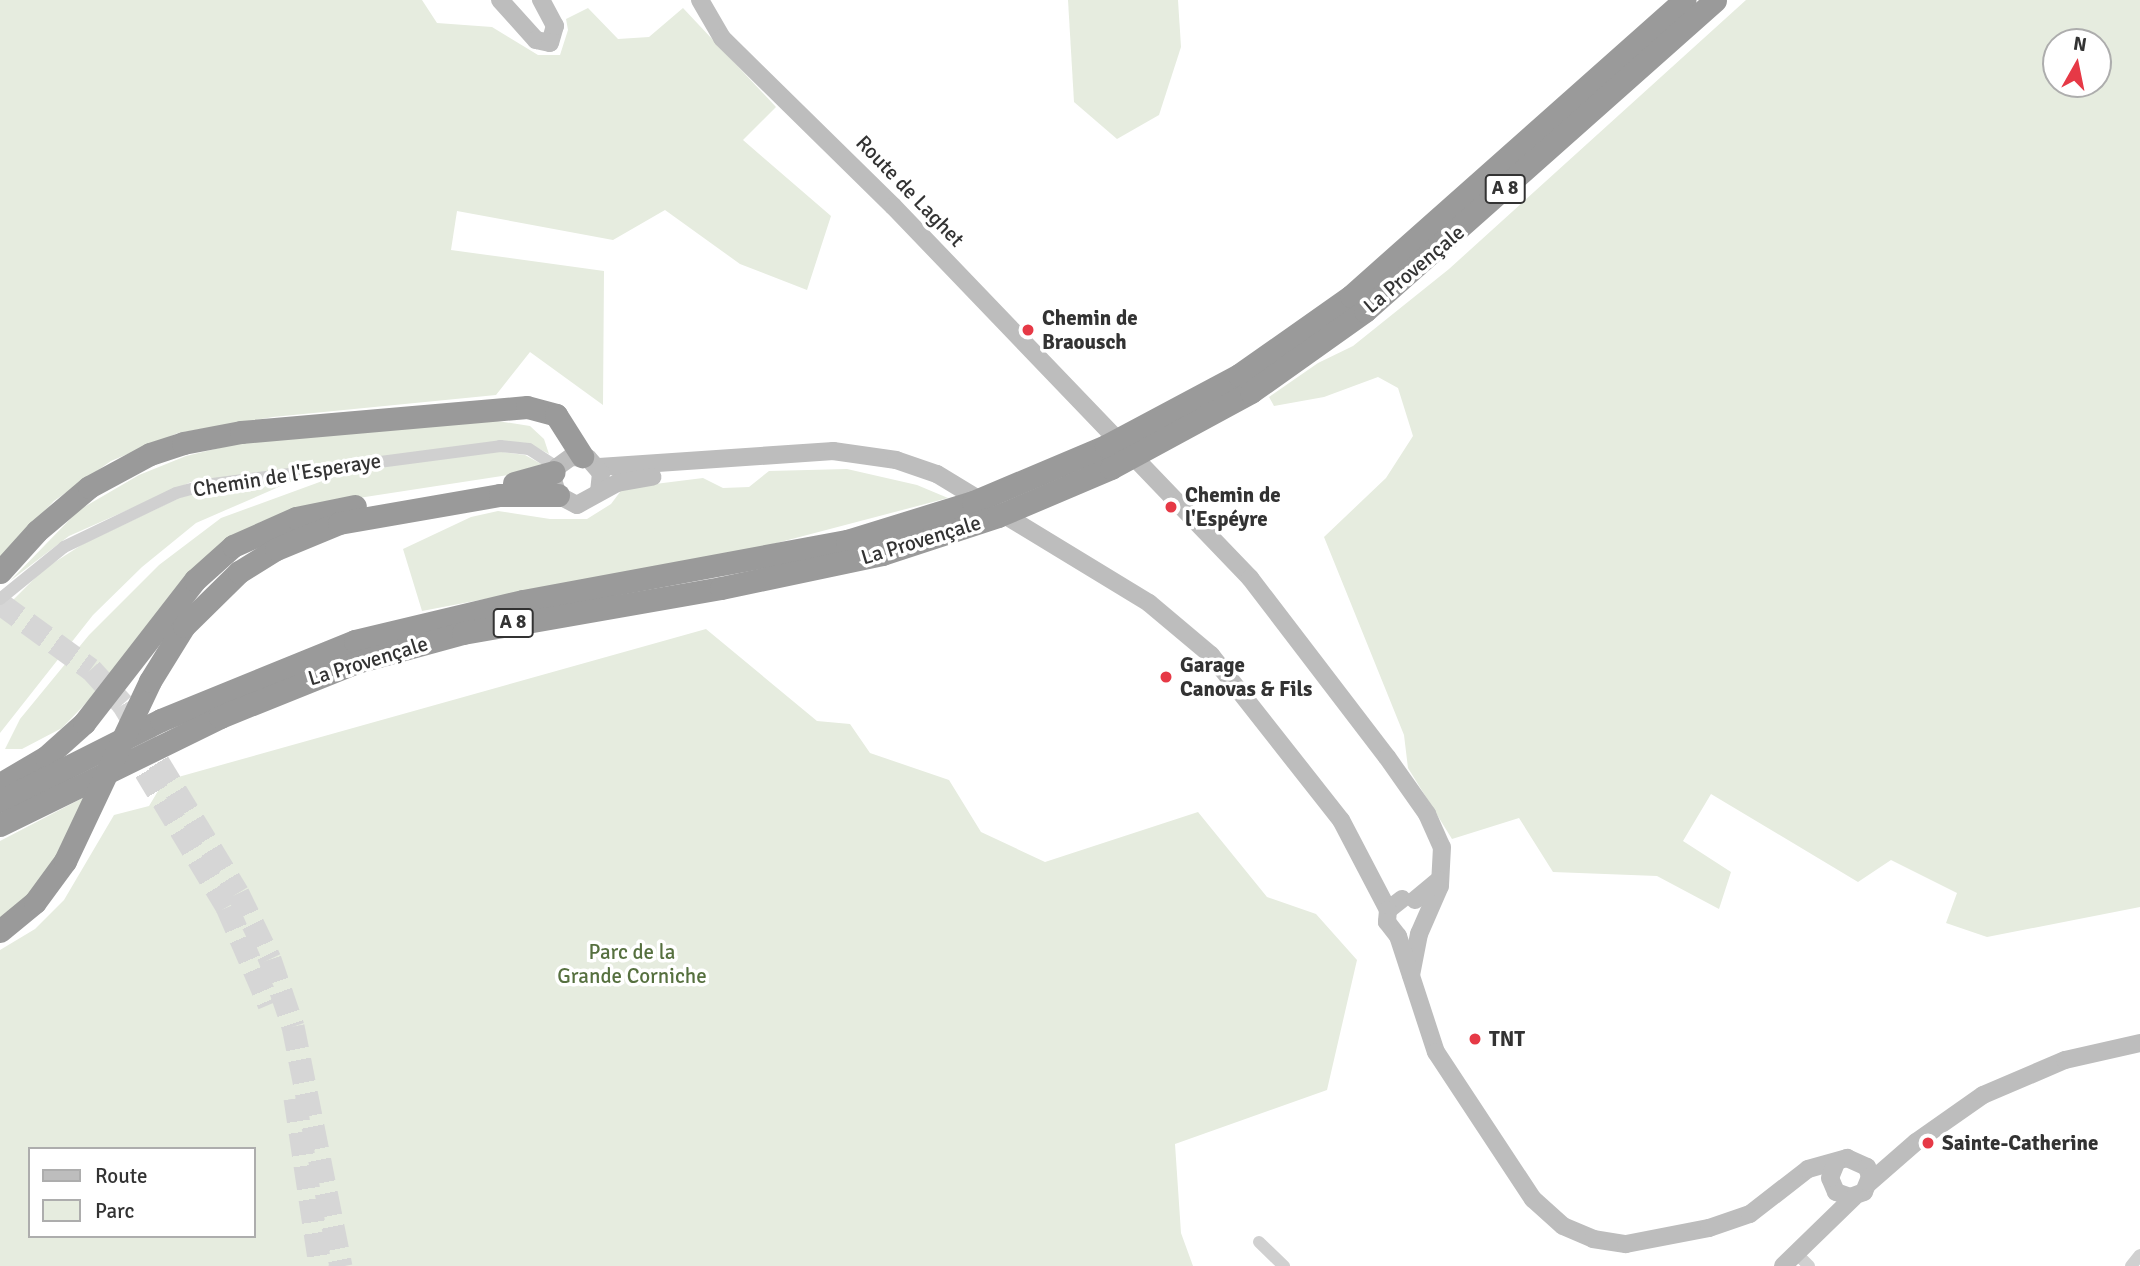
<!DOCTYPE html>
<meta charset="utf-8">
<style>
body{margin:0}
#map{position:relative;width:2140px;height:1266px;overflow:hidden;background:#fff;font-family:Signika,sans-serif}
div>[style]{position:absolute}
.green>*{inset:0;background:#e6ecdf}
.motorway-tunnel>*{height:23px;margin-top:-11.5px;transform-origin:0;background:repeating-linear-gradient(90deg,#d6d6d6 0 23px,transparent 0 34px)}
.minor>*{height:12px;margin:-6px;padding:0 6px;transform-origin:6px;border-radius:6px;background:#d0d0d0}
.secondary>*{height:18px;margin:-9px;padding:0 9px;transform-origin:9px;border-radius:9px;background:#bdbdbd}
.motorway>*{height:23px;margin:-11.5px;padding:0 11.5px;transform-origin:11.5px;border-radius:11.5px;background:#9a9a9a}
.dots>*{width:19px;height:19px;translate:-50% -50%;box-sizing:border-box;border:4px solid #fff;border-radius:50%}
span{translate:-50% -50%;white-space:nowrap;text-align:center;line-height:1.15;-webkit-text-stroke:7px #fff;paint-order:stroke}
.shield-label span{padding:2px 5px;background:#fff;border:2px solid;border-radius:5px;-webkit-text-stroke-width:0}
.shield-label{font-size:19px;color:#333;font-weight:700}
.street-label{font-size:21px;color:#333}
.poi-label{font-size:21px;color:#333;font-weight:700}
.left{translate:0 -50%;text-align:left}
.park-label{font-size:21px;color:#56703f}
.legend{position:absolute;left:28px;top:1147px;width:228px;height:91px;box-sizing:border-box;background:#fff;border:2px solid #adadad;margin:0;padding:9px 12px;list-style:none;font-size:21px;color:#333}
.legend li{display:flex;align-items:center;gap:14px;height:35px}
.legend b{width:35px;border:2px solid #adadad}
.north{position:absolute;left:2042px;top:28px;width:70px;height:70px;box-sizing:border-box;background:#fff;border:2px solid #adadad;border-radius:50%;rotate:9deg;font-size:19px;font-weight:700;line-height:28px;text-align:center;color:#333}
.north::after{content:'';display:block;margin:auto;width:24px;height:32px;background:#e63946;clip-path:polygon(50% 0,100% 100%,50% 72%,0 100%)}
</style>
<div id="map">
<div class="green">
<div style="clip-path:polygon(0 0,422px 0,437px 23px,492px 27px,538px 55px,560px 55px,568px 30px,566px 19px,588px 8px,618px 39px,649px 37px,683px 8px,776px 107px,743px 140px,831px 216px,807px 290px,740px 264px,665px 210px,613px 240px,457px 211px,451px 250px,604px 271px,603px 405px,530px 352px,496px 395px,273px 417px,178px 433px,111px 461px,54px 501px,0 558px)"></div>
<div style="clip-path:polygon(1068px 0,1178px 0,1181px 47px,1159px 115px,1117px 139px,1074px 102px)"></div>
<div style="clip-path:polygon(evenodd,1746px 0,2140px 0,2140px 907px,1987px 937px,1946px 923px,1957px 893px,1891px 860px,1858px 882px,1711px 794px,1683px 841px,1731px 872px,1719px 909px,1657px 876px,1553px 872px,1519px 818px,1452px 839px,1408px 768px,1404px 735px,1324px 537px,1386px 478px,1413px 436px,1398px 388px,1378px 377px,1324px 397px,1274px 406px,1269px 397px,1318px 363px,1353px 346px,1449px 269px,1746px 0,2056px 42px,2098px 42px,2098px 84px,2056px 84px,2056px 42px)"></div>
<div style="clip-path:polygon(491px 420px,530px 426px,544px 439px,549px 454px,528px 443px,492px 442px,191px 482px,69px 536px,10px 581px,79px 510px,139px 475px,186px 456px,236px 444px)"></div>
<div style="clip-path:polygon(495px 451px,525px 455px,543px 465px,528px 472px,352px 499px,260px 522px,62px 728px,22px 749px,5px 749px,20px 719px,89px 635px,159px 565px,221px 518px,347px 472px)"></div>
<div style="clip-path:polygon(847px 469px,917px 485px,948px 498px,769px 545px,422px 611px,403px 549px,471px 517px,498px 511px,550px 519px,587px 519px,611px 504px,623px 488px,703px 478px,723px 488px,749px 487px,769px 471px)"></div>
<div style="clip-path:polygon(304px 476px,196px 523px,142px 567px,93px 615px,0 733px,0 613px,44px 569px,83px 544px,179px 498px,204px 490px)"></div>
<div style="clip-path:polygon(evenodd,706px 629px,817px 721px,850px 724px,870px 753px,949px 780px,981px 832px,1045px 862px,1198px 812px,1267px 897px,1316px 914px,1357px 960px,1327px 1090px,1175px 1144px,1181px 1233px,1193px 1266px,0 1266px,0 950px,35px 929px,64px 900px,114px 815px,149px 806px,164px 781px,706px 629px,30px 1149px,254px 1149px,254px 1236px,30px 1236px,30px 1149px)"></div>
<div style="clip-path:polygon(94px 792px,69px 845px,31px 892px,0 921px,0 841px)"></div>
</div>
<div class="motorway-tunnel">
<div style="left:0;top:603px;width:112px;rotate:36deg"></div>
<div style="left:91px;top:669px;width:47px;rotate:47.6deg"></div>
<div style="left:123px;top:704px;width:221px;rotate:58.7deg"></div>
<div style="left:238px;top:893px;width:73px;rotate:64.1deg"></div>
<div style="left:270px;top:959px;width:71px;rotate:71.1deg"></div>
<div style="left:293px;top:1026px;width:245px;rotate:78.7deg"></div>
<div style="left:128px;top:742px;width:192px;rotate:59deg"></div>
<div style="left:227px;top:907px;width:106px;rotate:66.6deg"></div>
<div style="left:295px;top:1098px;width:170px;rotate:81.5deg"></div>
</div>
<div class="minor">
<div style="left:0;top:599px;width:82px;rotate:-39.1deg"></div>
<div style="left:64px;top:547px;width:124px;rotate:-25.7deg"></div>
<div style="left:176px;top:493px;width:30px;rotate:-15deg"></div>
<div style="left:205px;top:485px;width:298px;rotate:-7.5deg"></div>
<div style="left:500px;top:446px;width:29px;rotate:6deg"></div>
<div style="left:529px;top:449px;width:33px;rotate:33deg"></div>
<div style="left:1259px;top:1242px;width:35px;rotate:44deg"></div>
<div style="left:1797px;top:1254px;width:17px;rotate:45deg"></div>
<div style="left:2131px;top:1266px;width:14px;rotate:-51deg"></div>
</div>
<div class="secondary">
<div style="left:500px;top:0;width:54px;rotate:48deg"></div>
<div style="left:536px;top:40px;width:14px;rotate:12deg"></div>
<div style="left:550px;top:43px;width:18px;rotate:-74deg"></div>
<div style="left:555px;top:26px;width:30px;rotate:-118deg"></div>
<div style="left:700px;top:0;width:44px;rotate:59.9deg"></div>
<div style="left:722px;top:38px;width:240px;rotate:44.5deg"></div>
<div style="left:893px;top:206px;width:516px;rotate:46.18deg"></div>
<div style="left:1250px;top:578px;width:225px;rotate:52.6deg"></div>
<div style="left:1387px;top:757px;width:70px;rotate:54.9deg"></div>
<div style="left:1427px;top:814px;width:36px;rotate:66deg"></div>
<div style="left:1442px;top:847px;width:39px;rotate:93deg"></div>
<div style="left:1440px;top:886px;width:52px;rotate:113.6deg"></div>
<div style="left:1419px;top:934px;width:42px;rotate:101deg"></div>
<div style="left:599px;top:467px;width:235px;rotate:-3.9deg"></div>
<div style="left:833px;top:451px;width:64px;rotate:8.1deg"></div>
<div style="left:896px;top:460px;width:43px;rotate:18.9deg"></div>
<div style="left:937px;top:474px;width:248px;rotate:31.3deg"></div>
<div style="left:1149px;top:603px;width:81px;rotate:40deg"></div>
<div style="left:1211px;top:655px;width:210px;rotate:51.8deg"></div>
<div style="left:1341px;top:820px;width:102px;rotate:62.4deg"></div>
<div style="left:599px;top:492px;width:19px;rotate:-84deg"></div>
<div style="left:601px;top:473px;width:20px;rotate:-131deg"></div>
<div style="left:588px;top:458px;width:17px;rotate:-177deg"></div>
<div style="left:571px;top:457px;width:17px;rotate:144deg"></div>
<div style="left:557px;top:467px;width:14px;rotate:107deg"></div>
<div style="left:553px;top:480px;width:16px;rotate:72deg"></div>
<div style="left:558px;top:495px;width:21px;rotate:28deg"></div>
<div style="left:577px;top:505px;width:46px;rotate:-28.8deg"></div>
<div style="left:617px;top:483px;width:36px;rotate:-10deg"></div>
<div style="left:1402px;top:899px;width:18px;rotate:142deg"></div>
<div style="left:1388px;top:910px;width:12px;rotate:95deg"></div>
<div style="left:1387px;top:922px;width:18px;rotate:52deg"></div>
<div style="left:1398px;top:936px;width:122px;rotate:71.9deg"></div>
<div style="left:1436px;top:1052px;width:176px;rotate:56.6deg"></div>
<div style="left:1533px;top:1199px;width:40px;rotate:42deg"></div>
<div style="left:1563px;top:1226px;width:33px;rotate:23deg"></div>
<div style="left:1593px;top:1239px;width:33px;rotate:9deg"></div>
<div style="left:1626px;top:1244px;width:85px;rotate:-10.9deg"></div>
<div style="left:1709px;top:1228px;width:43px;rotate:-18.9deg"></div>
<div style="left:1750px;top:1214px;width:73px;rotate:-37.8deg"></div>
<div style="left:1808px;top:1169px;width:41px;rotate:-15.8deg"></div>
<div style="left:1847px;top:1158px;width:22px;rotate:24deg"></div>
<div style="left:1867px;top:1167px;width:10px;rotate:73deg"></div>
<div style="left:1870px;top:1177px;width:16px;rotate:112deg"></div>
<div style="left:1864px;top:1192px;width:15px;rotate:160deg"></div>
<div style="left:1850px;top:1197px;width:15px;rotate:-160deg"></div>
<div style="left:1836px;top:1192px;width:15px;rotate:-113deg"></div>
<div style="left:1830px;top:1178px;width:16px;rotate:-68deg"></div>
<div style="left:1415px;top:900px;width:31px;rotate:-40deg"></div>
<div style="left:1869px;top:1183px;width:62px;rotate:-41.1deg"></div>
<div style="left:1916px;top:1142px;width:82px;rotate:-35deg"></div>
<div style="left:1983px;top:1095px;width:89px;rotate:-23.1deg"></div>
<div style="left:2065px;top:1060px;width:77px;rotate:-12.8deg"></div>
<div style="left:1783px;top:1266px;width:99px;rotate:-44.2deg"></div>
</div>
<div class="motorway">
<div style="left:514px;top:483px;width:41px;rotate:-15.4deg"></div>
<div style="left:0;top:572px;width:55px;rotate:-47.9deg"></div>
<div style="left:37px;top:531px;width:68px;rotate:-40.2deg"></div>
<div style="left:89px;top:487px;width:69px;rotate:-28.4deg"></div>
<div style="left:150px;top:454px;width:35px;rotate:-18deg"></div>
<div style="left:183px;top:443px;width:59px;rotate:-10.7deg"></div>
<div style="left:241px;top:432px;width:287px;rotate:-5deg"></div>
<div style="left:527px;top:407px;width:30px;rotate:15deg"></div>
<div style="left:556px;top:415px;width:49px;rotate:57.6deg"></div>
<div style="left:0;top:784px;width:53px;rotate:-30.4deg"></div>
<div style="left:46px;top:757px;width:51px;rotate:-41.8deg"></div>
<div style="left:84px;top:723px;width:181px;rotate:-52.2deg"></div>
<div style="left:195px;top:580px;width:51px;rotate:-41.8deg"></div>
<div style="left:233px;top:546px;width:69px;rotate:-24deg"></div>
<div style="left:296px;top:518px;width:60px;rotate:-11.5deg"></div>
<div style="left:0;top:801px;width:180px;rotate:-26.7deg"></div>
<div style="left:161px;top:720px;width:209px;rotate:-22.2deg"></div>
<div style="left:355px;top:641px;width:173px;rotate:-13.4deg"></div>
<div style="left:523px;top:601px;width:330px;rotate:-10.5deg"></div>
<div style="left:847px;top:541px;width:132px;rotate:-17.2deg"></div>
<div style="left:973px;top:502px;width:144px;rotate:-22.8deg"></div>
<div style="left:1106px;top:446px;width:151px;rotate:-28.1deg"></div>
<div style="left:1239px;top:375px;width:137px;rotate:-35.2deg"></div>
<div style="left:1351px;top:296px;width:446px;rotate:-41.6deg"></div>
<div style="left:0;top:825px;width:245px;rotate:-26.1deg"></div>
<div style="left:220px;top:717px;width:148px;rotate:-21.9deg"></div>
<div style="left:357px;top:662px;width:110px;rotate:-15.3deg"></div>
<div style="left:463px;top:633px;width:262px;rotate:-9.9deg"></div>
<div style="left:721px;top:588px;width:165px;rotate:-11.9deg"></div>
<div style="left:882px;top:554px;width:122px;rotate:-18.1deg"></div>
<div style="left:998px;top:516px;width:123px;rotate:-23deg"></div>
<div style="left:1111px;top:468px;width:159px;rotate:-28.5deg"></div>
<div style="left:1251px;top:392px;width:140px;rotate:-35.4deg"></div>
<div style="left:1365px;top:311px;width:468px;rotate:-41.6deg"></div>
<div style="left:0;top:931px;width:45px;rotate:-39.6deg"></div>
<div style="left:35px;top:902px;width:51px;rotate:-53.8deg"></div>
<div style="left:65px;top:861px;width:199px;rotate:-64.7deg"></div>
<div style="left:150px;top:681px;width:65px;rotate:-58.3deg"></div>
<div style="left:184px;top:626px;width:77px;rotate:-44.5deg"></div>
<div style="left:239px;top:572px;width:44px;rotate:-31.9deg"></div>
<div style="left:276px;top:549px;width:68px;rotate:-22.4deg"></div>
<div style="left:339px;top:523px;width:163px;rotate:-9.9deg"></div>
<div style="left:500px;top:495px;width:58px"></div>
</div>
<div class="dots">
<div style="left:1028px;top:330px;background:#e63946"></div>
<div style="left:1171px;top:507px;background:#e63946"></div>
<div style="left:1166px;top:677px;background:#e63946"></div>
<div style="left:1475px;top:1039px;background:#e63946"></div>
<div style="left:1928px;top:1143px;background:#e63946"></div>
</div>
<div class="shield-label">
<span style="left:1505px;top:189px">A 8</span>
<span style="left:513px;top:623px">A 8</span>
</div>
<div class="street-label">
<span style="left:910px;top:191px;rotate:46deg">Route de Laghet</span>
<span style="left:1414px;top:269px;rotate:-40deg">La Provençale</span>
<span style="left:287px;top:475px;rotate:-9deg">Chemin de l'Esperaye</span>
<span style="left:921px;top:540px;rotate:-17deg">La Provençale</span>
<span style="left:368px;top:661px;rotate:-17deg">La Provençale</span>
</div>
<div class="poi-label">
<span class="left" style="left:1042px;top:330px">Chemin de<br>Braousch</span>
<span class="left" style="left:1185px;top:507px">Chemin de<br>l'Espéyre</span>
<span class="left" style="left:1180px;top:677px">Garage<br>Canovas &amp; Fils</span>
<span class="left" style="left:1489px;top:1039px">TNT</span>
<span class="left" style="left:1942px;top:1143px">Sainte-Catherine</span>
</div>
<div class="park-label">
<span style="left:632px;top:964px">Parc de la<br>Grande Corniche</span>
</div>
<ul class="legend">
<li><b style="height:9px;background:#bdbdbd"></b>Route</li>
<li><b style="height:19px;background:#e6ecdf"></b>Parc</li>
</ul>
<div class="north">N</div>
</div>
